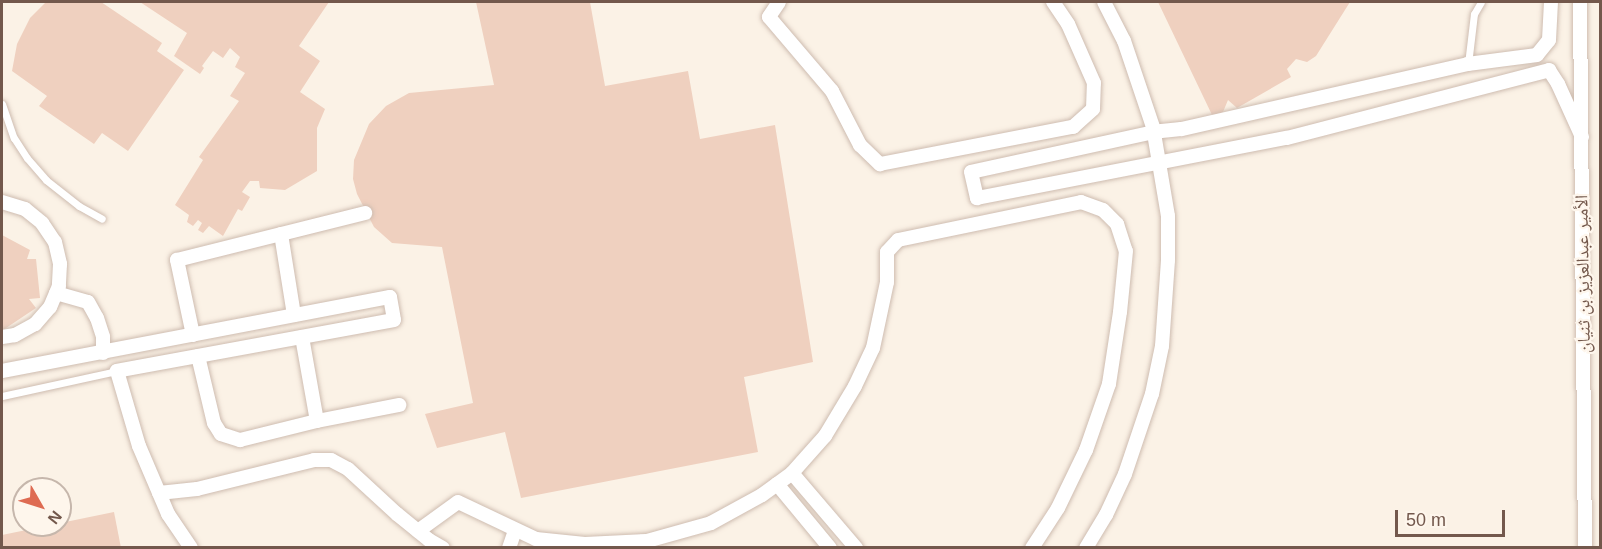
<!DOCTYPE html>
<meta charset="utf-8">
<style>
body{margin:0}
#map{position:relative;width:1602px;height:549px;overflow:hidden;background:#fbf2e6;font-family:Arial,"Noto Naskh Arabic",sans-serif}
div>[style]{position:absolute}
.building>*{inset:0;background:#efd0bf}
.roads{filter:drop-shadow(0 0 2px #cebcb0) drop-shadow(0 0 2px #cebcb0)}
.service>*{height:7px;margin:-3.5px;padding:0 3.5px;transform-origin:3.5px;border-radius:3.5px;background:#fff}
.minor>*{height:14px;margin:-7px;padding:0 7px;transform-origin:7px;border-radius:7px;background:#fff}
span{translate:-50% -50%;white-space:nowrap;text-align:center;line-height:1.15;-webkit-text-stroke:4.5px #fef6ec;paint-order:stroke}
.street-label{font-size:18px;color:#73584c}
.frame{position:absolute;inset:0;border:3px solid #73584c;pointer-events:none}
.north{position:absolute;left:12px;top:477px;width:60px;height:60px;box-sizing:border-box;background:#fef6ec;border:2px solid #c6b7ac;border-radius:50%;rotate:129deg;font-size:16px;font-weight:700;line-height:24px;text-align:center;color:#73584c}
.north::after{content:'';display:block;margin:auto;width:21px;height:27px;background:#de6b52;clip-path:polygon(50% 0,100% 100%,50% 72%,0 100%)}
.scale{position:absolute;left:1395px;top:510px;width:110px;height:27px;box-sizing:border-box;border:3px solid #73584c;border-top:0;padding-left:8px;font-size:18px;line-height:21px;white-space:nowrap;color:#73584c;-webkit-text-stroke:4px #fef6ec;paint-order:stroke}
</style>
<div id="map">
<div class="building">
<div style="clip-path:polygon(46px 2px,101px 2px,162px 43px,157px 51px,184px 70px,128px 151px,102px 133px,94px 144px,39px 106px,47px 96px,12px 71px,17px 44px,30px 18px)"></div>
<div style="clip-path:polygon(140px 2px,329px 2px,299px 46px,320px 61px,300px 92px,325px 109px,317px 128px,317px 171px,285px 190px,260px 188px,259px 181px,250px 181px,242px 192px,250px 197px,242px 211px,238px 209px,223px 236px,209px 226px,203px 233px,198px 230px,202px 223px,198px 220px,193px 226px,187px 222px,189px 215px,175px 205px,203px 160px,199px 157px,239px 101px,230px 96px,245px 73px,235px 67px,240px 57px,230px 48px,223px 58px,213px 51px,202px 66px,204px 68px,200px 74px,174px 56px,187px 33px)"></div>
<div style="clip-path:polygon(476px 2px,590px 2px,605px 86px,688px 71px,700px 139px,775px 125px,813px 362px,744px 377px,758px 452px,521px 498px,505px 432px,437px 448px,425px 414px,473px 403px,442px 247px,392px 243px,374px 227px,357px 194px,353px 179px,354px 160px,369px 124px,386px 106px,409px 93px,494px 85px)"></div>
<div style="clip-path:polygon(1158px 2px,1350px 2px,1316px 56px,1307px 62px,1296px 59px,1287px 69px,1291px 77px,1237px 108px,1228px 100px,1223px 112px,1213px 117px)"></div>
<div style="clip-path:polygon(2px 235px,30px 250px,27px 259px,36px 259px,40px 298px,29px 299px,36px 308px,3px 330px)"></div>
<div style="clip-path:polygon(114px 512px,121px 548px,2px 548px,2px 535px)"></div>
</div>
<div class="roads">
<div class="service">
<div style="left:1468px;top:64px;width:50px;rotate:-83.2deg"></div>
<div style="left:1474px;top:14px;width:14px;rotate:-60deg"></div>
<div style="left:2px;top:104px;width:36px;rotate:71deg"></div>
<div style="left:14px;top:138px;width:24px;rotate:57deg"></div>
<div style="left:27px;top:158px;width:29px;rotate:49deg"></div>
<div style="left:46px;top:180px;width:42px;rotate:38.2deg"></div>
<div style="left:79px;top:206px;width:26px;rotate:29deg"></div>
<div style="left:2px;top:396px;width:118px;rotate:-12.3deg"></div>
</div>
<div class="minor">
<div style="left:779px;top:2px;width:18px;rotate:124deg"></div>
<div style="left:769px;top:17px;width:97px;rotate:49.6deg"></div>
<div style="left:832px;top:91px;width:61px;rotate:62.6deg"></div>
<div style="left:860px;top:145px;width:28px;rotate:44deg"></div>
<div style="left:880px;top:164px;width:197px;rotate:-10.9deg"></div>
<div style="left:1073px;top:127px;width:27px;rotate:-42deg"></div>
<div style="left:1093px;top:109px;width:26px;rotate:-88deg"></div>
<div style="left:1094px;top:83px;width:64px;rotate:-113.8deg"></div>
<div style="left:1068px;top:24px;width:27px;rotate:-124deg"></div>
<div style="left:1551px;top:2px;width:38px;rotate:93deg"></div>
<div style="left:1549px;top:40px;width:19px;rotate:129deg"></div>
<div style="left:1537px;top:55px;width:70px;rotate:172.6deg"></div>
<div style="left:1468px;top:64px;width:294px;rotate:167.2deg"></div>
<div style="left:1181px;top:129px;width:27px;rotate:174deg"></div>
<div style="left:1154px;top:132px;width:187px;rotate:167.7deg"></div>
<div style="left:971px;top:172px;width:27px;rotate:77deg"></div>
<div style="left:977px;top:198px;width:316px;rotate:-11deg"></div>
<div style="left:1287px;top:138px;width:271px;rotate:-14.5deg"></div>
<div style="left:1549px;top:70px;width:17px;rotate:57deg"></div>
<div style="left:1558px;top:84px;width:58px;rotate:65.6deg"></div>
<div style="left:1580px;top:2px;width:546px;rotate:89.48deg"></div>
<div style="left:2px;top:202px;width:24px;rotate:17deg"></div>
<div style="left:25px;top:209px;width:22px;rotate:39deg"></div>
<div style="left:42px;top:223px;width:23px;rotate:56deg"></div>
<div style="left:55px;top:242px;width:23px;rotate:77deg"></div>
<div style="left:60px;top:264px;width:22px;rotate:93deg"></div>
<div style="left:59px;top:286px;width:23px;rotate:113deg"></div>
<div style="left:50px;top:307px;width:23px;rotate:131deg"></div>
<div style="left:35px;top:324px;width:23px;rotate:151deg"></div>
<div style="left:15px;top:335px;width:13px;rotate:171deg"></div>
<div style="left:281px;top:234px;width:82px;rotate:80.9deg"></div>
<div style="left:56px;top:293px;width:33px;rotate:16deg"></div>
<div style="left:88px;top:302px;width:18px;rotate:61deg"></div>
<div style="left:97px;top:318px;width:20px;rotate:72deg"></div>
<div style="left:103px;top:337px;width:16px;rotate:90deg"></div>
<div style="left:193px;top:335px;width:77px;rotate:-102deg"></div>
<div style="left:177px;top:260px;width:194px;rotate:-14deg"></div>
<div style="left:302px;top:337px;width:85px;rotate:79.9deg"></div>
<div style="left:317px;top:421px;width:84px;rotate:-11deg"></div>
<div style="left:198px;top:356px;width:69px;rotate:76.6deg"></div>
<div style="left:214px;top:423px;width:13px;rotate:58deg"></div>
<div style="left:221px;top:434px;width:20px;rotate:18deg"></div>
<div style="left:240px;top:440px;width:79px;rotate:-13.9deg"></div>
<div style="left:2px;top:371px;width:395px;rotate:-10.8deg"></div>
<div style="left:390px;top:297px;width:23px;rotate:80deg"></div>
<div style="left:394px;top:320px;width:282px;rotate:169.6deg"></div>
<div style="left:117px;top:371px;width:78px;rotate:73.7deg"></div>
<div style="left:139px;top:446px;width:74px;rotate:66.9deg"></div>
<div style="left:168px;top:514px;width:41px;rotate:55.9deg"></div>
<div style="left:792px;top:473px;width:99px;rotate:49.5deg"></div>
<div style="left:777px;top:484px;width:83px;rotate:50.4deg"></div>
<div style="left:159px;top:493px;width:38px;rotate:-6deg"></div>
<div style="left:197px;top:489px;width:121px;rotate:-13.9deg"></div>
<div style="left:314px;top:460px;width:17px"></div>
<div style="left:331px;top:460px;width:19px;rotate:28deg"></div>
<div style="left:348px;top:469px;width:67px;rotate:42.6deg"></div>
<div style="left:397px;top:514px;width:41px;rotate:39.1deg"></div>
<div style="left:429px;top:540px;width:16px;rotate:30deg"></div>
<div style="left:418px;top:531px;width:49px;rotate:-35.9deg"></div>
<div style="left:458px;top:502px;width:86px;rotate:25.4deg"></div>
<div style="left:536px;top:539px;width:49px;rotate:5.8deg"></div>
<div style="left:585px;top:544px;width:62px;rotate:-2.8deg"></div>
<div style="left:647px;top:541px;width:66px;rotate:-15.7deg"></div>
<div style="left:711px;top:523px;width:58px;rotate:-28.8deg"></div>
<div style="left:762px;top:495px;width:37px;rotate:-36deg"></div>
<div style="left:792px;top:473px;width:50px;rotate:-48.3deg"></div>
<div style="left:825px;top:436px;width:58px;rotate:-59deg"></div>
<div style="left:855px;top:386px;width:42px;rotate:-64.7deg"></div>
<div style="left:873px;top:348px;width:67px;rotate:-78deg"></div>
<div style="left:887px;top:282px;width:30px;rotate:-90deg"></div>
<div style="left:887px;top:252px;width:16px;rotate:-47deg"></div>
<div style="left:898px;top:240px;width:187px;rotate:-11.7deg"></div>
<div style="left:1081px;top:202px;width:23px;rotate:20deg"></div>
<div style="left:1103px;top:210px;width:20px;rotate:45deg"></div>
<div style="left:1117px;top:224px;width:28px;rotate:72deg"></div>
<div style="left:1126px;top:251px;width:61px;rotate:95.6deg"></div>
<div style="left:1120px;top:312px;width:73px;rotate:98.7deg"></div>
<div style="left:1109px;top:384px;width:70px;rotate:109.2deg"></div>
<div style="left:1086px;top:450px;width:64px;rotate:115.8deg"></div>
<div style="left:1058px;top:508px;width:48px;rotate:123deg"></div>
<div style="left:509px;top:548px;width:18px;rotate:-71deg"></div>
<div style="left:1086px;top:548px;width:39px;rotate:-59deg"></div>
<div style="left:1106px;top:515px;width:45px;rotate:-65.1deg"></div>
<div style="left:1125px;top:474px;width:84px;rotate:-71.4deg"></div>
<div style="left:1152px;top:394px;width:49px;rotate:-78.2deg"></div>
<div style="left:1162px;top:346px;width:86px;rotate:-86deg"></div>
<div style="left:1168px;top:260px;width:44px;rotate:-90deg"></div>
<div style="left:1168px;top:216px;width:90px;rotate:-99.6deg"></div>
<div style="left:1153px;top:127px;width:91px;rotate:-108.6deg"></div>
<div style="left:1124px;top:41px;width:44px;rotate:-117.1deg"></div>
</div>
</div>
<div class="street-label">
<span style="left:1583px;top:274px;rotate:-91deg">الأمير عبدالعزيز بن ثنيان</span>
</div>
<div class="frame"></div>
<div class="north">N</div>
<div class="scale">50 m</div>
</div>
